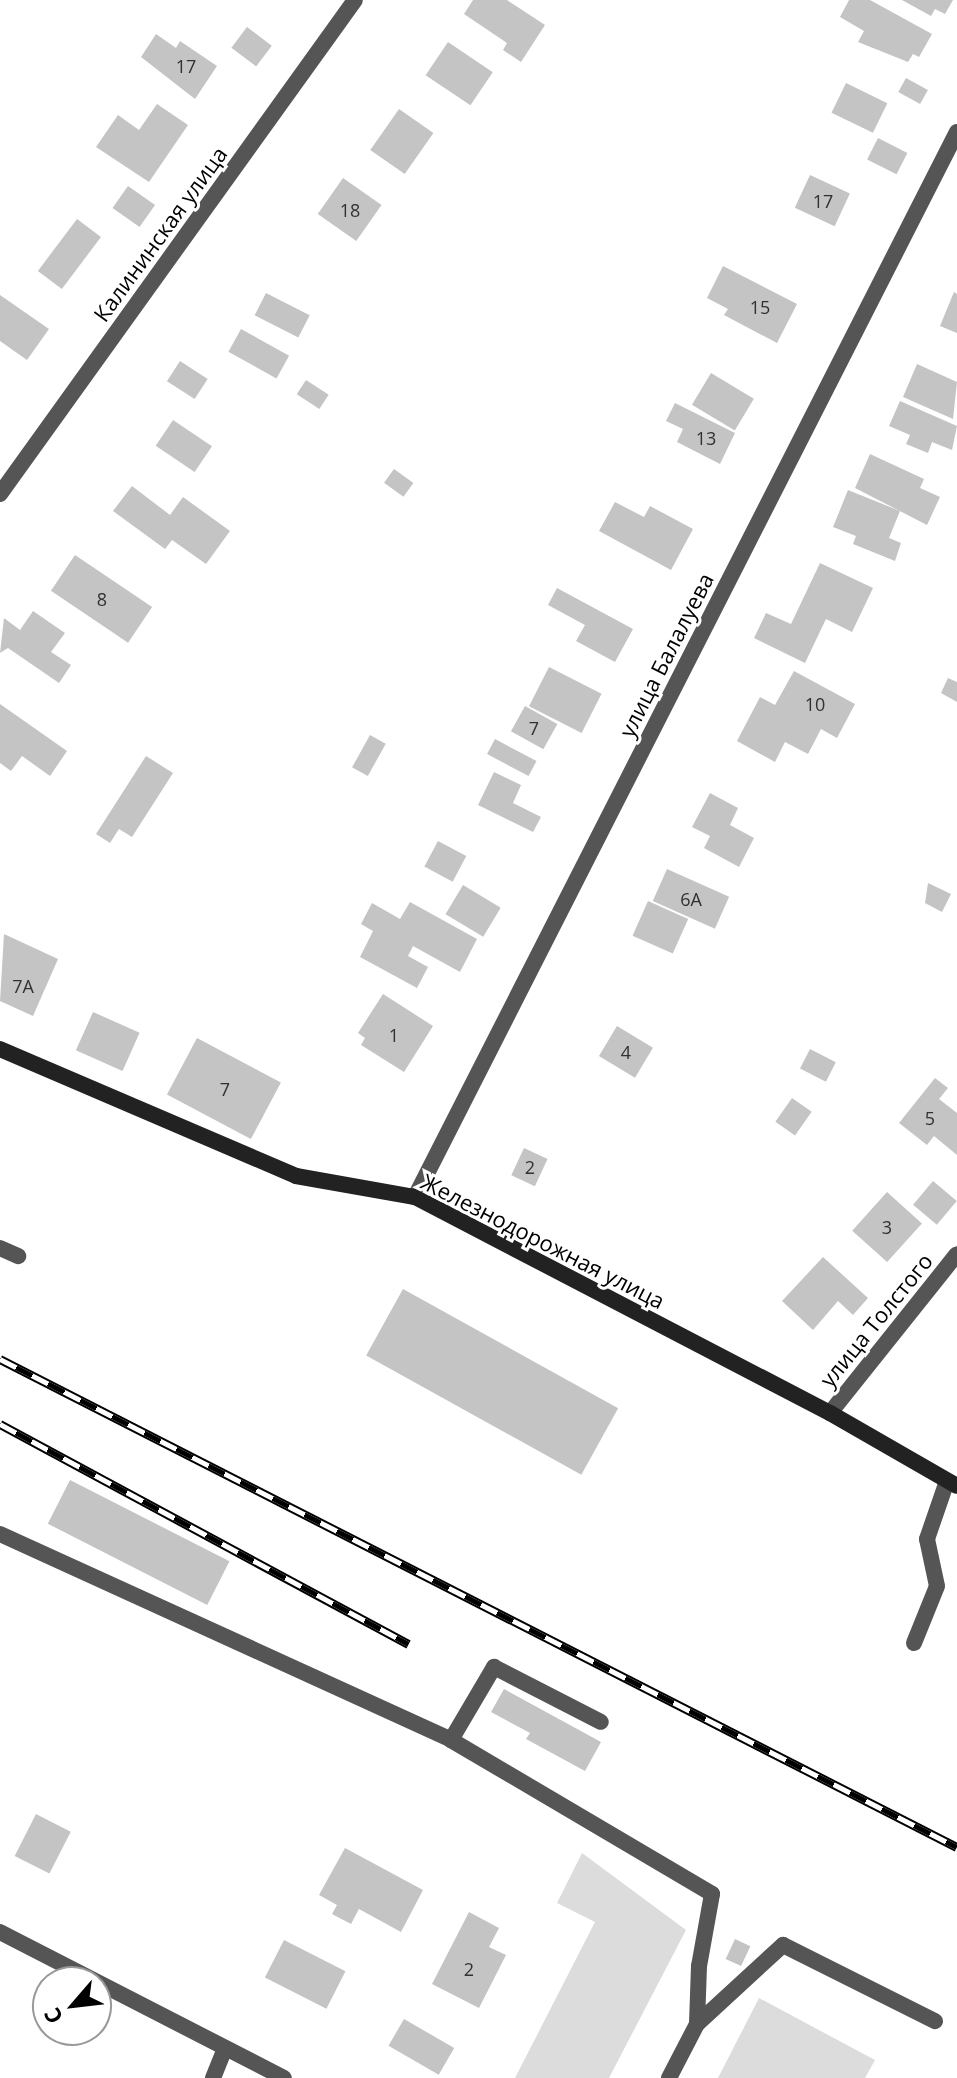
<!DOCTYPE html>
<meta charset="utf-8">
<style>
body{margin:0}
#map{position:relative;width:957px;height:2078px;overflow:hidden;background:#fff;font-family:"Open Sans",sans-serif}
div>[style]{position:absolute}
.green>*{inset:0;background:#dcdcdc}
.building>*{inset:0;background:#c4c4c4;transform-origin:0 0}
.lane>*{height:16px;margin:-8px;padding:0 8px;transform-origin:8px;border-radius:8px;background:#555}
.street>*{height:16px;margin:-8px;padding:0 8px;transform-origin:8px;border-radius:8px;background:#555}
.secondary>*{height:16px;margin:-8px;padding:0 8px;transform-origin:8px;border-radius:8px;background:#222}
.rail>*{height:9px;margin-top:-4.5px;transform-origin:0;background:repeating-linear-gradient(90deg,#fff 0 18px,#000 0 36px);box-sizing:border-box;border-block:2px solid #000}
span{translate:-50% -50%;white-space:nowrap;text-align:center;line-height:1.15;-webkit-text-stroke:6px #fff;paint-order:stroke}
.number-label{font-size:18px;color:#313131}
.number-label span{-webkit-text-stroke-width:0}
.street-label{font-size:22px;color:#000}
.north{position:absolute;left:32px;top:1966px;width:80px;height:80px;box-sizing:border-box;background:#fff;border:2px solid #999;border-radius:50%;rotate:242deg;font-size:22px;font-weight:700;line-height:32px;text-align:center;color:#000}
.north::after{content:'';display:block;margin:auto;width:28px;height:36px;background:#000;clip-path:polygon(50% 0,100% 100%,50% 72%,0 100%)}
</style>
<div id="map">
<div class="green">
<div style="clip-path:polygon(582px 1853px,686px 1930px,609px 2078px,515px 2078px,595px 1922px,557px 1903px)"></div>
<div style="clip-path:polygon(759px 1998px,875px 2060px,865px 2078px,718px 2078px)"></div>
</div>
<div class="building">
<div style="clip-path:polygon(473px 0,507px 0,545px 25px,521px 62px,503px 50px,507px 43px,464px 14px)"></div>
<div style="clip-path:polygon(849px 0,870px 0,932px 34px,919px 57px,913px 54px,908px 62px,858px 42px,864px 31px,840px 17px)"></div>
<div style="clip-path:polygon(902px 0,953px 0,945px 14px,935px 9px,931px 16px)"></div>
<div style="left:247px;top:27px;width:31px;height:26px;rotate:37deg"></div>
<div style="clip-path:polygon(156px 34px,176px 48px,180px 41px,217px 66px,195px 99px,141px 57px)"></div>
<div style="left:448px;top:42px;width:54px;height:40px;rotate:34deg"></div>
<div style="left:906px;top:78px;width:25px;height:16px;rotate:29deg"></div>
<div style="left:846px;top:83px;width:46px;height:33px;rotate:26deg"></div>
<div style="clip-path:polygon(157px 104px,188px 125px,149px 182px,96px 147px,118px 115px,139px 130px)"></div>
<div style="left:399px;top:109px;width:42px;height:50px;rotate:35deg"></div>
<div style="left:878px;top:138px;width:33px;height:24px;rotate:27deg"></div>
<div style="left:810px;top:175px;width:44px;height:36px;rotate:25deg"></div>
<div style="left:343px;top:178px;width:47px;height:44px;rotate:35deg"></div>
<div style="left:128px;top:186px;width:33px;height:27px;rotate:35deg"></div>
<div style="left:77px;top:219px;width:30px;height:65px;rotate:37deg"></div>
<div style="clip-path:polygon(723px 266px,797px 304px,777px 343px,724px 315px,728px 309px,707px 298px)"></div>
<div style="clip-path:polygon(954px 292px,957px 294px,957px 333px,940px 326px)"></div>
<div style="left:266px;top:293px;width:49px;height:25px;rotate:27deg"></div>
<div style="clip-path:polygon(0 295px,49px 329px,27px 360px,0 341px)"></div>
<div style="left:241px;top:329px;width:55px;height:26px;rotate:29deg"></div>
<div style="left:180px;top:361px;width:33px;height:24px;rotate:33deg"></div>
<div style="clip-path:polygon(917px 364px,957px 382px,953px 419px,903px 397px)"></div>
<div style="left:711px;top:373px;width:50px;height:37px;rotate:31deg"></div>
<div style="left:306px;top:380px;width:27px;height:17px;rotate:33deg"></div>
<div style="clip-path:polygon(900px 401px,957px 426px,952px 450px,932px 442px,928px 453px,906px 444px,910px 435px,889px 426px)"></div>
<div style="clip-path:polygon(675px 403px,735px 433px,720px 464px,677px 442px,683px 429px,666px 421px)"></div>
<div style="left:173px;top:420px;width:47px;height:31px;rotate:34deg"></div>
<div style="clip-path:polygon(870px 454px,924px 479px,920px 488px,940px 497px,927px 525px,855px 488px)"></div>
<div style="left:394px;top:469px;width:24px;height:17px;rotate:36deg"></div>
<div style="clip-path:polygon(132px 486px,170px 515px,183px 497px,230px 531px,206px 564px,172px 540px,165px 549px,113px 511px)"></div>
<div style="clip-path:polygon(848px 490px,900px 511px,889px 538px,901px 543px,895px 561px,853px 544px,856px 536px,833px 527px)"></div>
<div style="clip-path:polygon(615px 502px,644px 517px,650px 506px,693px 529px,671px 570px,599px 531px)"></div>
<div style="left:75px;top:555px;width:93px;height:43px;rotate:34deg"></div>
<div style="clip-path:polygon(820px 563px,873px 588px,852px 632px,826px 619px,805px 663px,754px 638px,766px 613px,791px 624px)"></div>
<div style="clip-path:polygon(557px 588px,633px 629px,615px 662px,576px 641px,585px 625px,548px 605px)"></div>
<div style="clip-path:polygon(33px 611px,65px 633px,51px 652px,71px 665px,59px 683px,8px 648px,0 653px,4px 618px,20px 630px)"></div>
<div style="left:549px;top:667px;width:59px;height:44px;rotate:27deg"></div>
<div style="clip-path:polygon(794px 671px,855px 704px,837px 738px,821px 729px,808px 754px,785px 742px,775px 762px,737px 741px,760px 697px,775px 705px)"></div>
<div style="clip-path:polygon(948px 678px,957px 682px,957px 702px,941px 693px)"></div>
<div style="clip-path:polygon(0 704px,67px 751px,50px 776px,22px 756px,11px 771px,0 763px)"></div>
<div style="left:525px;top:706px;width:37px;height:29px;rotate:29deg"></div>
<div style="left:370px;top:735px;width:18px;height:37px;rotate:29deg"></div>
<div style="left:495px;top:739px;width:47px;height:17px;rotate:28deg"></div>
<div style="clip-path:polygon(146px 756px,173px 773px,132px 837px,119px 829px,110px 843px,96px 834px)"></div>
<div style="clip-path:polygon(494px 772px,521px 785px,513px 803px,541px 817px,533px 832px,478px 805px)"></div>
<div style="clip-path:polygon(710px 793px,738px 808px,730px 825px,754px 838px,739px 867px,704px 848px,710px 836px,692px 827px)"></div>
<div style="left:438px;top:841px;width:32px;height:29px;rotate:28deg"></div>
<div style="left:667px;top:869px;width:68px;height:35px;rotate:24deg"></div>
<div style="clip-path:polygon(928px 883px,951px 894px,942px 912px,925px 903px)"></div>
<div style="left:463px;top:885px;width:44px;height:34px;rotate:31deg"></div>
<div style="left:648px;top:901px;width:44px;height:38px;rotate:24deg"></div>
<div style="clip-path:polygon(410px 902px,477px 939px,460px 972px,413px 946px,408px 956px,428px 967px,417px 988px,360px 957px,373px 931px,361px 924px,372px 903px,400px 919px)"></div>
<div style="clip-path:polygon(4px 934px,58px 959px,33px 1016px,0 1001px)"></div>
<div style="clip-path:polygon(383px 994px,433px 1026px,404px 1072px,361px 1045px,365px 1038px,358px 1033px)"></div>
<div style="left:93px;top:1012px;width:51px;height:42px;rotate:24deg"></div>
<div style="left:617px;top:1026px;width:42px;height:35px;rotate:31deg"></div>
<div style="left:197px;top:1038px;width:95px;height:64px;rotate:28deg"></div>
<div style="left:810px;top:1049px;width:29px;height:22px;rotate:27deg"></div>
<div style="clip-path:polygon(935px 1078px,948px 1088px,939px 1099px,957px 1113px,957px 1155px,934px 1136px,927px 1145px,899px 1123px)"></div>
<div style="left:792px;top:1098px;width:24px;height:29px;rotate:35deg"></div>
<div style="left:524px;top:1148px;width:26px;height:30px;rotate:25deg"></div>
<div style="left:933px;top:1181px;width:31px;height:31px;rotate:40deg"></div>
<div style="left:887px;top:1192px;width:47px;height:52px;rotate:42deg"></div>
<div style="clip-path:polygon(823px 1257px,868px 1298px,853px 1315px,838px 1301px,813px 1330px,782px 1301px)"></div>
<div style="left:403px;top:1289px;width:246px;height:76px;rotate:29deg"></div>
<div style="left:70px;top:1480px;width:179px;height:49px;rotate:27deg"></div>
<div style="clip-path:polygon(504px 1689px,601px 1742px,585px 1771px,526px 1739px,530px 1733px,491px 1712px)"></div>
<div style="left:36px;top:1814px;width:39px;height:47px;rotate:27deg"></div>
<div style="clip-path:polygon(345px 1848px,423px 1890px,401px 1932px,359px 1909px,351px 1924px,332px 1914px,337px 1905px,319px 1895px)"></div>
<div style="clip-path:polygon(469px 1912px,499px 1928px,489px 1947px,506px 1955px,479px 2008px,432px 1984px)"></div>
<div style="left:735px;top:1939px;width:17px;height:22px;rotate:25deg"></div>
<div style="left:284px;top:1940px;width:69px;height:42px;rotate:27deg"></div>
<div style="left:404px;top:2019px;width:58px;height:31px;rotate:30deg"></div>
</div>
<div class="lane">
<div style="left:0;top:1248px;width:20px;rotate:24deg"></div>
<div style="left:0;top:1534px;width:496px;rotate:24.5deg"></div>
<div style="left:451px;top:1740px;width:303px;rotate:30.5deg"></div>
<div style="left:712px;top:1894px;width:73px;rotate:100.2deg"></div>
<div style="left:699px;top:1966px;width:58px;rotate:92deg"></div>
<div style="left:914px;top:1643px;width:61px;rotate:-68deg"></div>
<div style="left:937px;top:1586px;width:48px;rotate:-102deg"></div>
<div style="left:927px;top:1539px;width:61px;rotate:-71deg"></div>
<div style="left:451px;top:1740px;width:85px;rotate:-59.5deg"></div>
<div style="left:494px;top:1667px;width:120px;rotate:27.2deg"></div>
<div style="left:669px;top:2078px;width:61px;rotate:-62.6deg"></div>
<div style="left:697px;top:2024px;width:117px;rotate:-42.6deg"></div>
<div style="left:783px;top:1945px;width:170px;rotate:26.6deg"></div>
</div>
<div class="street">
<div style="left:0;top:494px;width:608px;rotate:-54.3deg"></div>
<div style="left:415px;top:1197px;width:1195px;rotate:-63.03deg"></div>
<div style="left:830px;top:1413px;width:203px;rotate:-51.4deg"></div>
<div style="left:0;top:1932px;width:319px;rotate:27.2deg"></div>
<div style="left:213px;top:2078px;width:31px;rotate:-68deg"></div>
</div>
<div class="secondary">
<div style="left:0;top:1049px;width:322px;rotate:23.2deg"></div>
<div style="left:296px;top:1176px;width:121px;rotate:10deg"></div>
<div style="left:415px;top:1197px;width:468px;rotate:27.5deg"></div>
<div style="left:830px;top:1413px;width:146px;rotate:29.9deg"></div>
</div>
<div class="rail">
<div style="left:0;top:1359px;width:1074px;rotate:27.02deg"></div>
<div style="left:0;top:1424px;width:464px;rotate:28.3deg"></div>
</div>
<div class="number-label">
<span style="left:186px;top:66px">17</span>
<span style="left:823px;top:201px">17</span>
<span style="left:350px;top:210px">18</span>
<span style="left:760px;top:307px">15</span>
<span style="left:706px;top:438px">13</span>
<span style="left:102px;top:599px">8</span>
<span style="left:815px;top:704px">10</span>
<span style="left:534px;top:728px">7</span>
<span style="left:691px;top:899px">6А</span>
<span style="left:23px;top:986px">7А</span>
<span style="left:394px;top:1035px">1</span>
<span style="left:626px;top:1052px">4</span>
<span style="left:225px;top:1089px">7</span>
<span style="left:930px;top:1118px">5</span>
<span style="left:530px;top:1167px">2</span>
<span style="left:887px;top:1227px">3</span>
<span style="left:469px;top:1969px">2</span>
</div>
<div class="street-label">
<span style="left:160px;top:234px;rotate:-54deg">Калининская улица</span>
<span style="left:666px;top:655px;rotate:-63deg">улица Балалуева</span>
<span style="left:543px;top:1241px;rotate:27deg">Железнодорожная улица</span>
<span style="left:876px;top:1320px;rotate:-51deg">улица Толстого</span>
</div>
<div class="north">С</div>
</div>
